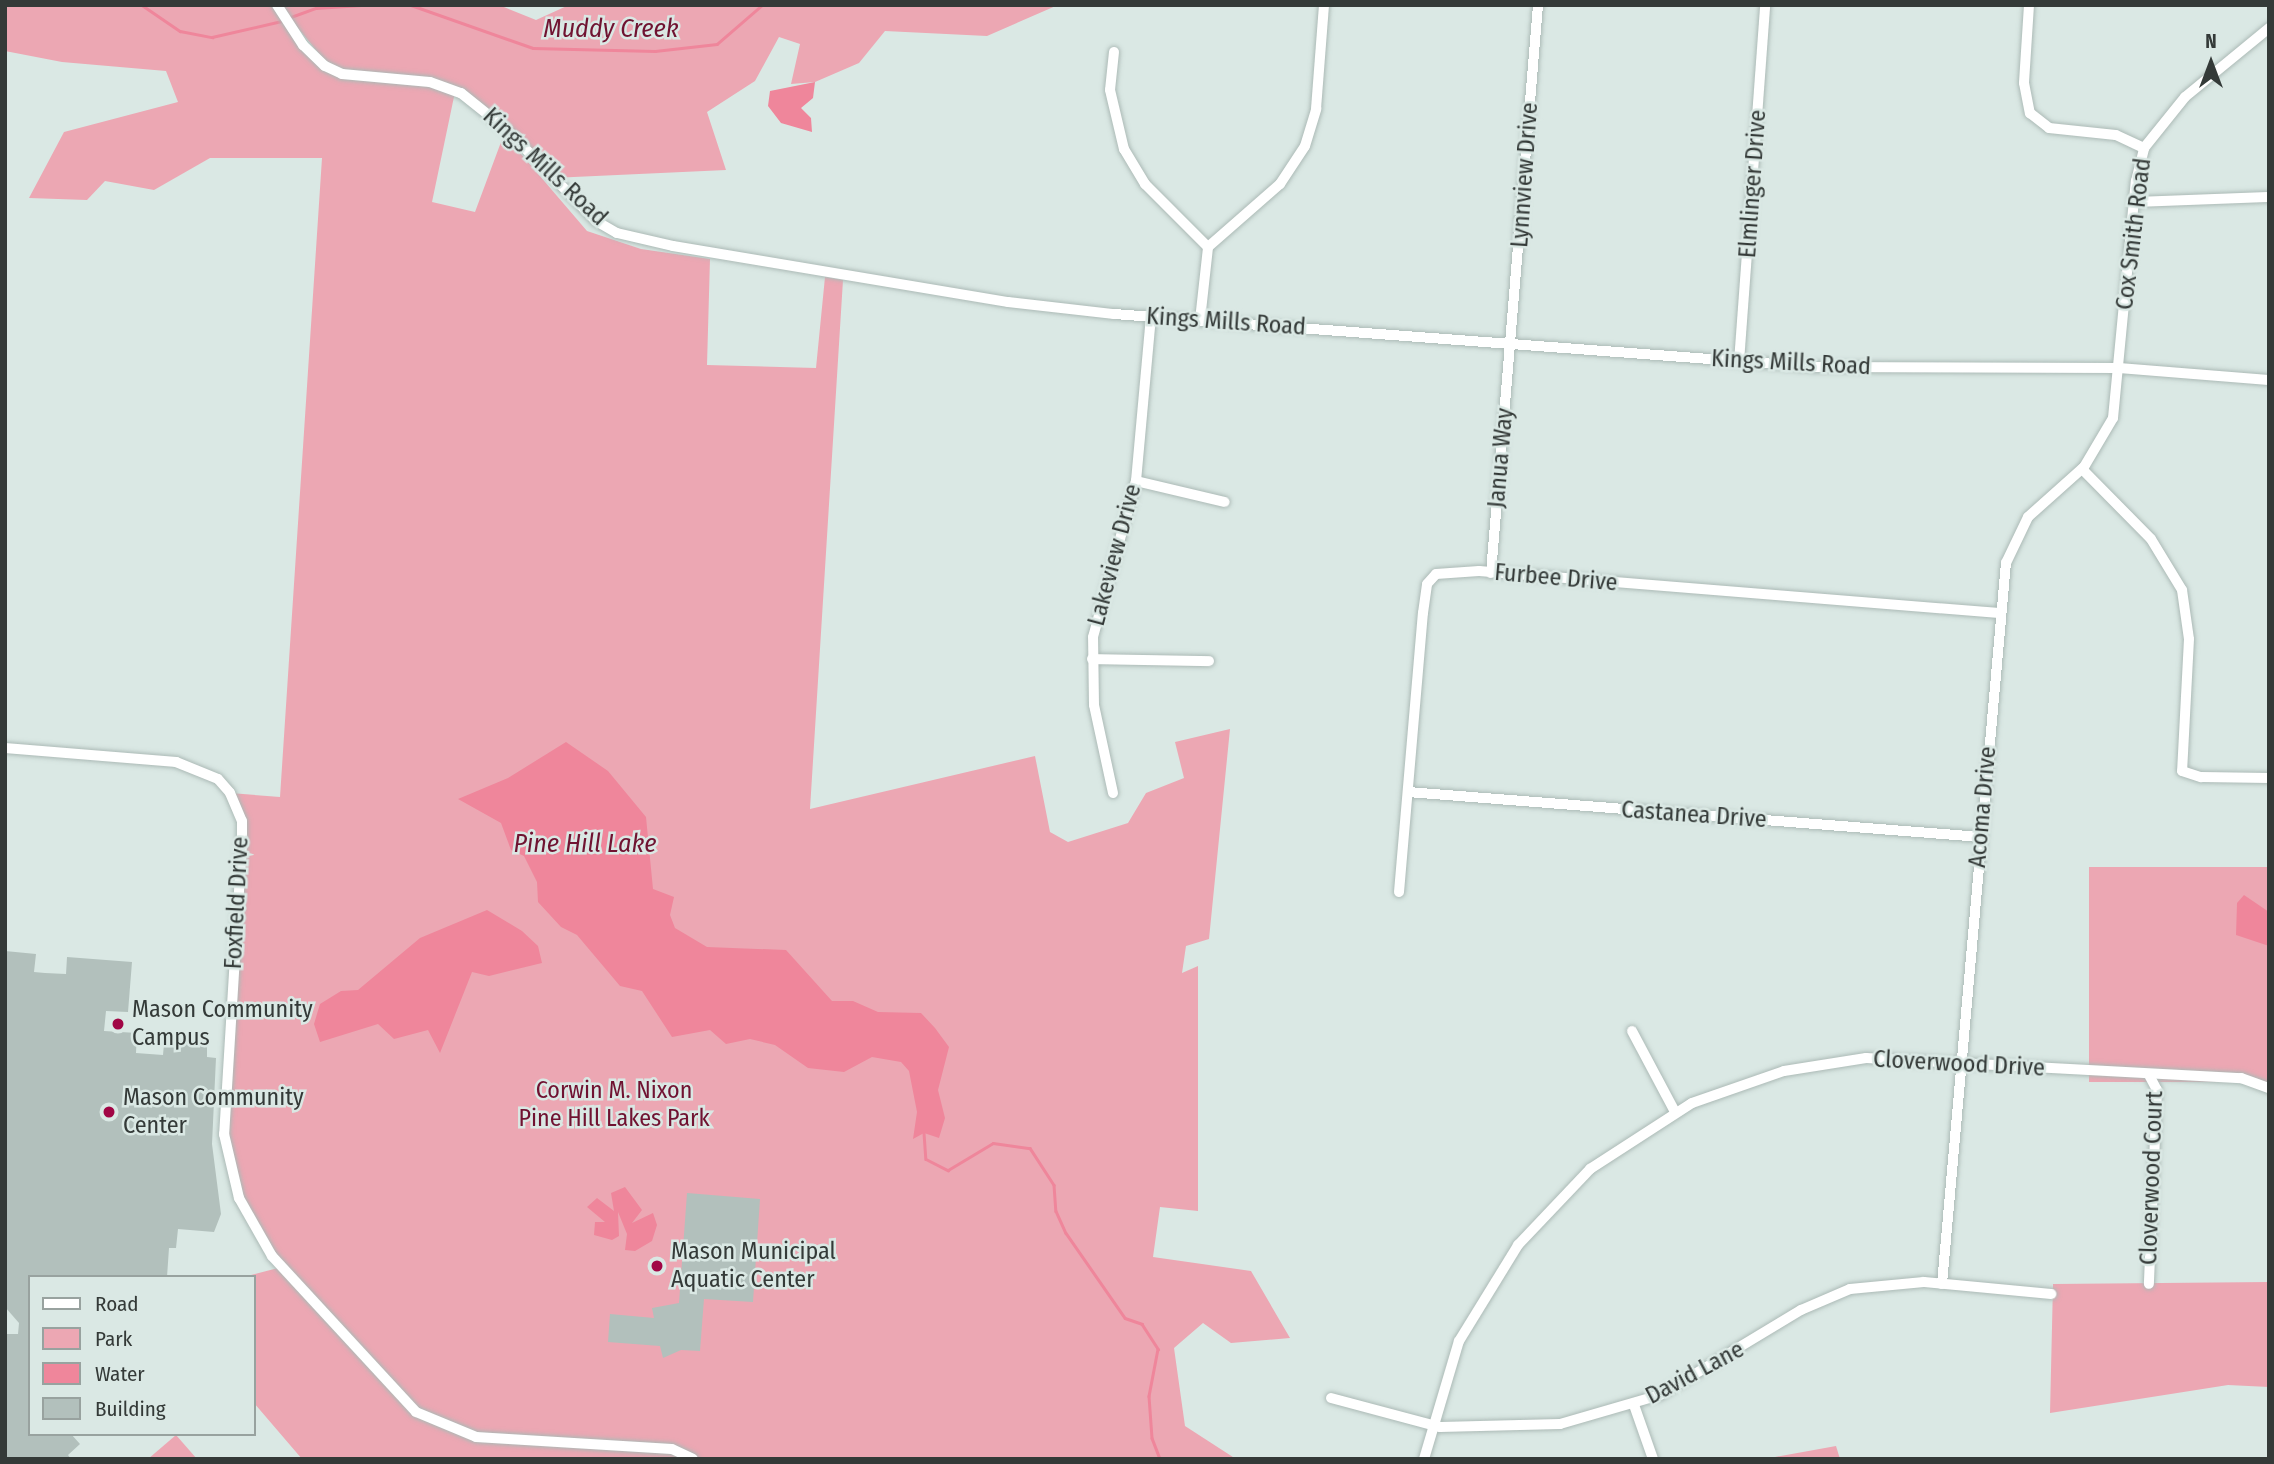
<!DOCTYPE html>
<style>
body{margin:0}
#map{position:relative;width:2274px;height:1464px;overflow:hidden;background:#dae8e4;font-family:"Fira Sans Condensed",sans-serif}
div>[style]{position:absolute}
.green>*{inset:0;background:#eca7b3;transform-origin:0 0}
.water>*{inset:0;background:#ef869b}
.stream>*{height:2.5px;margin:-1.25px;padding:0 1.25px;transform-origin:1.25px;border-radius:1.25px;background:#ef869b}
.building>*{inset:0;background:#b2c0bc}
.roads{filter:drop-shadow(0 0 2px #acbab6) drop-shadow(0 0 2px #acbab6)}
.minor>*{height:10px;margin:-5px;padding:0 5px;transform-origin:5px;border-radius:5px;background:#fff}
.dots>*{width:19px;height:19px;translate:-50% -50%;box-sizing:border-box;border:4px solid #dae8e4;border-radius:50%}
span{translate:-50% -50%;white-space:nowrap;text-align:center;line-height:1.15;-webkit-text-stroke:5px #dae8e4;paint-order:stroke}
.street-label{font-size:24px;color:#343a38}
.poi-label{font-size:24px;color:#343a38}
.left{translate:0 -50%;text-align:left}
.park-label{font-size:24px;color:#701231}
.water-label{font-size:26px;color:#701331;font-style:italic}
.frame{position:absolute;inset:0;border:7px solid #343a38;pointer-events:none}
.legend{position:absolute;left:28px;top:1275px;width:228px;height:161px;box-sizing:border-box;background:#dae8e4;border:2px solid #98a29f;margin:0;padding:9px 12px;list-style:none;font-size:21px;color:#343a38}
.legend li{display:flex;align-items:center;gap:14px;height:35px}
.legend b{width:35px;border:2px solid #98a29f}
.north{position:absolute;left:2176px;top:28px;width:70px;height:70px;-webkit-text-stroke:5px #dae8e4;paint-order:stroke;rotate:0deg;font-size:19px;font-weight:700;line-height:28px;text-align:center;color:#343a38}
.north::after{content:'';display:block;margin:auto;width:24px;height:32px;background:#343a38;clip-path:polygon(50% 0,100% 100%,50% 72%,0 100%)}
</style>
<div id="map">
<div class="green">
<div style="clip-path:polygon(5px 5px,277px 5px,303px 45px,330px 67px,279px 5px,499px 5px,536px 20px,569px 5px,1058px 5px,987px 36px,885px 31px,859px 63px,815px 82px,791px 84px,800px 44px,779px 37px,755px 81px,707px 112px,726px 170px,552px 178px,507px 130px,455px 92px,432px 202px,475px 212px,504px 134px,587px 231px,641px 249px,710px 259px,707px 365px,816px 368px,825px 277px,843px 280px,810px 809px,1035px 756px,1050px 832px,1068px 842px,1128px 823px,1146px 793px,1184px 778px,1175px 742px,1230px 729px,1209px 939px,1186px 946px,1182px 973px,1198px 966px,1198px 1211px,1160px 1207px,1153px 1257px,1251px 1271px,1290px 1338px,1231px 1343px,1203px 1323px,1174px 1348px,1185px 1426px,1236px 1459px,302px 1459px,254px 1403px,254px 1277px,243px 1277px,282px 1267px,253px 1226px,224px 1134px,242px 842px,230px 793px,280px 797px,322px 158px,210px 158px,154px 190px,105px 181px,87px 200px,29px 198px,64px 132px,178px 102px,166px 71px,62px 62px,5px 51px)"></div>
<div style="left:2269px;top:867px;width:215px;height:180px;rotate:90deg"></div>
<div style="clip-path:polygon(2269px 1282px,2269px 1387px,2228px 1385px,2050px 1413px,2053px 1284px)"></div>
<div style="clip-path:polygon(176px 1435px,197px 1459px,148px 1459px)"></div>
<div style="clip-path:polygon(1836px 1446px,1840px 1459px,1769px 1459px,1775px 1457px)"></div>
</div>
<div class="water">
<div style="clip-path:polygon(815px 82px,813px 98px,801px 108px,811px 118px,812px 132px,781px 123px,768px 106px,770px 91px)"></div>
<div style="clip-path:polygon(566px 742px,608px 771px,646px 817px,653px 889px,674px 897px,670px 915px,675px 928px,707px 947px,786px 950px,832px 1001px,853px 1001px,878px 1012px,921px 1013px,935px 1028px,949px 1047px,938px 1090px,945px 1118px,939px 1138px,924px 1133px,913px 1139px,917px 1112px,909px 1071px,901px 1062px,872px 1057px,844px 1072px,808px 1068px,775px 1045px,750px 1039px,726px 1044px,710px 1030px,672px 1037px,642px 991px,620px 986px,577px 935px,561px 927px,538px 902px,537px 882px,524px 856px,511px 850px,501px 823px,458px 799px,508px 778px)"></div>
<div style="clip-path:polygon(2244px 895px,2269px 912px,2269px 946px,2236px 935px,2237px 903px)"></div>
<div style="clip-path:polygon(487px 910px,522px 931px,538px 946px,542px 963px,489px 976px,472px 972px,440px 1053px,428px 1030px,394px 1039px,378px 1024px,320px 1042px,314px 1024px,320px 1004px,341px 991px,358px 990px,420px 938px)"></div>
<div style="clip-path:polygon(625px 1187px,642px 1210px,632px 1223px,653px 1213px,657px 1225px,652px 1241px,635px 1251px,625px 1250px,627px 1234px,618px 1212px,619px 1236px,612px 1240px,594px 1235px,595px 1222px,605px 1222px,587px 1207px,597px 1198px,614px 1211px,611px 1193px)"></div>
</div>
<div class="stream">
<div style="left:142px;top:5px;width:46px;rotate:34.4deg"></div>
<div style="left:180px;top:31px;width:33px;rotate:11deg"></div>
<div style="left:212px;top:37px;width:72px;rotate:-12.9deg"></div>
<div style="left:411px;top:5px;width:129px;rotate:19.4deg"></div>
<div style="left:533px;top:48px;width:122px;rotate:1.4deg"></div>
<div style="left:655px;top:51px;width:62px;rotate:-6.4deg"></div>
<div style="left:717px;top:44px;width:60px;rotate:-40.9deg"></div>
<div style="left:288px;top:18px;width:30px;rotate:-20deg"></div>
<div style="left:316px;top:8px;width:45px;rotate:-3.8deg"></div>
<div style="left:924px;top:1133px;width:26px;rotate:86deg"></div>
<div style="left:926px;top:1159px;width:25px;rotate:27deg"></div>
<div style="left:948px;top:1170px;width:52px;rotate:-31deg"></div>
<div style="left:993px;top:1143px;width:37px;rotate:8deg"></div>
<div style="left:1030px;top:1148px;width:44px;rotate:57deg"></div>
<div style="left:1054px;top:1185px;width:26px;rotate:86deg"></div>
<div style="left:1056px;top:1211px;width:24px;rotate:66deg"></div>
<div style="left:1066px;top:1233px;width:103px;rotate:55.2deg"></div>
<div style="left:1125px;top:1318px;width:18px;rotate:19deg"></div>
<div style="left:1142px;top:1324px;width:30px;rotate:57deg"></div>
<div style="left:1158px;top:1349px;width:48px;rotate:100.8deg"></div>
<div style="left:1149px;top:1396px;width:42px;rotate:85.9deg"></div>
<div style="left:1152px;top:1438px;width:22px;rotate:69deg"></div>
</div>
<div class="building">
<div style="clip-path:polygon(5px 951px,36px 954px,34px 972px,45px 973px,66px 974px,67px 957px,132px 962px,128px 1012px,106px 1011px,104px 1031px,137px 1033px,136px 1053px,163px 1055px,164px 1044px,180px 1045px,181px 1033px,191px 1034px,191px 1046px,207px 1046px,207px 1057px,216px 1058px,212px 1144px,221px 1214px,214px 1232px,178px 1229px,176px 1248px,169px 1248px,167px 1277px,30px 1277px,30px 1434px,71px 1434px,80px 1444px,68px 1455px,71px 1459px,5px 1459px,5px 1334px,18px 1334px,19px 1323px,5px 1307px)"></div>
<div style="clip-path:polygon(687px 1193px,760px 1199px,753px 1302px,704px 1299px,700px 1351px,681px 1350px,663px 1358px,660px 1346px,608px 1342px,610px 1314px,654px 1318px,652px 1308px,679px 1303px)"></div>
</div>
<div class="roads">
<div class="minor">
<div style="left:277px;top:5px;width:48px;rotate:57deg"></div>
<div style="left:303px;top:45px;width:30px;rotate:44deg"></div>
<div style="left:325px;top:66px;width:19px;rotate:25deg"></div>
<div style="left:342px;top:74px;width:88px;rotate:5.2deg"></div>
<div style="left:430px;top:82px;width:33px;rotate:20deg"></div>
<div style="left:461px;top:93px;width:59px;rotate:38.8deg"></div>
<div style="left:507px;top:130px;width:127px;rotate:45.6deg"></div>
<div style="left:596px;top:221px;width:24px;rotate:30deg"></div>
<div style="left:617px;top:233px;width:57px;rotate:13.1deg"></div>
<div style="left:673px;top:246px;width:340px;rotate:9.5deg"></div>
<div style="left:1008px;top:302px;width:107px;rotate:6.5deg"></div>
<div style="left:1114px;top:314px;width:703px;rotate:4.32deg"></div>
<div style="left:1815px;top:367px;width:304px;rotate:0.2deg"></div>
<div style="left:2119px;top:368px;width:150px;rotate:4.6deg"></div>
<div style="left:2029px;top:5px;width:78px;rotate:93.7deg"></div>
<div style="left:2024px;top:83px;width:31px;rotate:79deg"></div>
<div style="left:2030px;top:113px;width:24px;rotate:38deg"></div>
<div style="left:2049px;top:128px;width:67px;rotate:6deg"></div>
<div style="left:2116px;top:135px;width:31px;rotate:25deg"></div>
<div style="left:1114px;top:52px;width:38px;rotate:96deg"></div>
<div style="left:1110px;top:90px;width:61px;rotate:76.7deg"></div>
<div style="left:1124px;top:149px;width:41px;rotate:59deg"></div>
<div style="left:1145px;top:184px;width:89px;rotate:45deg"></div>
<div style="left:2134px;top:202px;width:135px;rotate:-2.1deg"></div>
<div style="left:1200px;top:320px;width:73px;rotate:-83.7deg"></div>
<div style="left:1208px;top:247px;width:96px;rotate:-41.2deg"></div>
<div style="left:1280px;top:184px;width:45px;rotate:-56.7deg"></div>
<div style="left:1305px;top:146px;width:39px;rotate:-73deg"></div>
<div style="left:1316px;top:109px;width:104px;rotate:-85.6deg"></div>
<div style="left:1739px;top:362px;width:358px;rotate:-85.8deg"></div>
<div style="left:2082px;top:469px;width:98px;rotate:45.4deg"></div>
<div style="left:2151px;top:539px;width:60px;rotate:58.7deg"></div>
<div style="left:2182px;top:590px;width:49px;rotate:81.9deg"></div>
<div style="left:2189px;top:639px;width:132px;rotate:93deg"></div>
<div style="left:2182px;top:771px;width:20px;rotate:18deg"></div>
<div style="left:2201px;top:777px;width:68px;rotate:0.8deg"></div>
<div style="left:1136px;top:481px;width:91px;rotate:13.3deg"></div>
<div style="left:1491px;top:573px;width:570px;rotate:-85.27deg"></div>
<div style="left:1092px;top:659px;width:117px;rotate:1deg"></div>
<div style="left:5px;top:748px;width:172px;rotate:4.7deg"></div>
<div style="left:176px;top:762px;width:45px;rotate:22deg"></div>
<div style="left:218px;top:779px;width:18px;rotate:49deg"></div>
<div style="left:230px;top:793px;width:30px;rotate:67deg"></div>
<div style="left:242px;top:821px;width:21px;rotate:90deg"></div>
<div style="left:242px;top:842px;width:293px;rotate:93.5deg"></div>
<div style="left:224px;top:1134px;width:66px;rotate:76.8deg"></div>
<div style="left:239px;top:1198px;width:67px;rotate:60.4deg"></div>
<div style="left:272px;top:1256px;width:212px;rotate:47.3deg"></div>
<div style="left:416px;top:1412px;width:65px;rotate:22.6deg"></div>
<div style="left:476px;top:1437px;width:196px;rotate:3.5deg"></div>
<div style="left:672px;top:1449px;width:23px;rotate:25deg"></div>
<div style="left:1408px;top:792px;width:575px;rotate:4.49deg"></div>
<div style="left:1113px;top:793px;width:90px;rotate:-102.2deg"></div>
<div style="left:1094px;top:705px;width:68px;rotate:-90.8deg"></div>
<div style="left:1093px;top:637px;width:162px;rotate:-74.6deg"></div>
<div style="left:1136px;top:481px;width:166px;rotate:-84.8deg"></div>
<div style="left:1399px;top:892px;width:280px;rotate:-85.1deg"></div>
<div style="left:1423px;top:613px;width:29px;rotate:-82deg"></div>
<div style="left:1427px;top:584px;width:13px;rotate:-48deg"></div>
<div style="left:1436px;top:574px;width:43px;rotate:-4deg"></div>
<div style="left:1479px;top:571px;width:522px;rotate:4.62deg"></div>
<div style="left:1632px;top:1031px;width:92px;rotate:62deg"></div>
<div style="left:2149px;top:1075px;width:17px;rotate:62deg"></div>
<div style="left:2157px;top:1090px;width:194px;rotate:92.4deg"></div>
<div style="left:1942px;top:1284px;width:724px;rotate:-84.93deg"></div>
<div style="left:2006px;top:563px;width:51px;rotate:-64.4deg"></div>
<div style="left:2028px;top:517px;width:75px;rotate:-41.8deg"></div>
<div style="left:2084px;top:467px;width:57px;rotate:-59.4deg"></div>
<div style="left:2113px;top:418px;width:238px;rotate:-84.5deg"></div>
<div style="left:2136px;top:181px;width:34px;rotate:-76deg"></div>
<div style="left:2144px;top:148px;width:65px;rotate:-51.2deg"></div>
<div style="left:2185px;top:97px;width:109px;rotate:-39.4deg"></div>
<div style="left:1331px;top:1398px;width:113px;rotate:14.9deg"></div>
<div style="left:1440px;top:1427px;width:120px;rotate:-1.4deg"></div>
<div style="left:1560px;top:1424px;width:104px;rotate:-16.2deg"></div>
<div style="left:1660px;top:1395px;width:165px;rotate:-31.1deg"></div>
<div style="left:1801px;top:1310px;width:53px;rotate:-23.2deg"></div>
<div style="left:1850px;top:1289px;width:74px;rotate:-5.4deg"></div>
<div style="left:1924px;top:1282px;width:128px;rotate:5.4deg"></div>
<div style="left:1634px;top:1405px;width:57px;rotate:70.6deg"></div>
<div style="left:1424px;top:1459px;width:123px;rotate:-73.5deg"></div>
<div style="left:1459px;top:1341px;width:113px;rotate:-58.4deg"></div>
<div style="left:1518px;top:1245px;width:105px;rotate:-46.5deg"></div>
<div style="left:1590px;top:1169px;width:121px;rotate:-32.9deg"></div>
<div style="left:1692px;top:1103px;width:97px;rotate:-19.2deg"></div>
<div style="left:1784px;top:1071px;width:83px;rotate:-9deg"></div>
<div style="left:1866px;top:1058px;width:376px;rotate:3.1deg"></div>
<div style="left:2241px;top:1078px;width:30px;rotate:20deg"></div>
</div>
</div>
<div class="dots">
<div style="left:118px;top:1024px;background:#a10645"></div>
<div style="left:109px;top:1112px;background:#a10645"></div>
<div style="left:657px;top:1266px;background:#a10645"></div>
</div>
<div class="street-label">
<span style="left:545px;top:167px;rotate:43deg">Kings Mills Road</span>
<span style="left:1525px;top:175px;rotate:-86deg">Lynnview Drive</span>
<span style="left:1753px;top:184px;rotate:-86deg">Elmlinger Drive</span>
<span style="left:2134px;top:234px;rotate:-83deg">Cox Smith Road</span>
<span style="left:1226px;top:322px;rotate:4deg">Kings Mills Road</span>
<span style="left:1791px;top:363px;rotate:3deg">Kings Mills Road</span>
<span style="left:1501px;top:458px;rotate:-85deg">Janua Way</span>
<span style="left:1115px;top:555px;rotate:-75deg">Lakeview Drive</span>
<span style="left:1556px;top:578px;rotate:5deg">Furbee Drive</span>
<span style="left:1983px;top:807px;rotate:-85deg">Acoma Drive</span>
<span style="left:1694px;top:815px;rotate:4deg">Castanea Drive</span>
<span style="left:237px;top:903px;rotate:-87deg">Foxfield Drive</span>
<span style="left:1959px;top:1064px;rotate:3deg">Cloverwood Drive</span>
<span style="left:2152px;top:1178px;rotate:-88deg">Cloverwood Court</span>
<span style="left:1695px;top:1373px;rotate:-28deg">David Lane</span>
</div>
<div class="poi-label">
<span class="left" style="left:132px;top:1024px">Mason Community<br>Campus</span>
<span class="left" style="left:123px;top:1112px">Mason Community<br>Center</span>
<span class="left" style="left:671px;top:1266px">Mason Municipal<br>Aquatic Center</span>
</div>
<div class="park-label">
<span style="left:614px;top:1105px">Corwin M. Nixon<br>Pine Hill Lakes Park</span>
</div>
<div class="water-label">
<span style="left:611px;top:29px">Muddy Creek</span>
<span style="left:585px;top:844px">Pine Hill Lake</span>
</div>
<div class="frame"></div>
<ul class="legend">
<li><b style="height:9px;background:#fff"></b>Road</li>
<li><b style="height:19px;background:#eca7b3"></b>Park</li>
<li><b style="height:19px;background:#ef869b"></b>Water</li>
<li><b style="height:19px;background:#b2c0bc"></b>Building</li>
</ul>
<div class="north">N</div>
</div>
